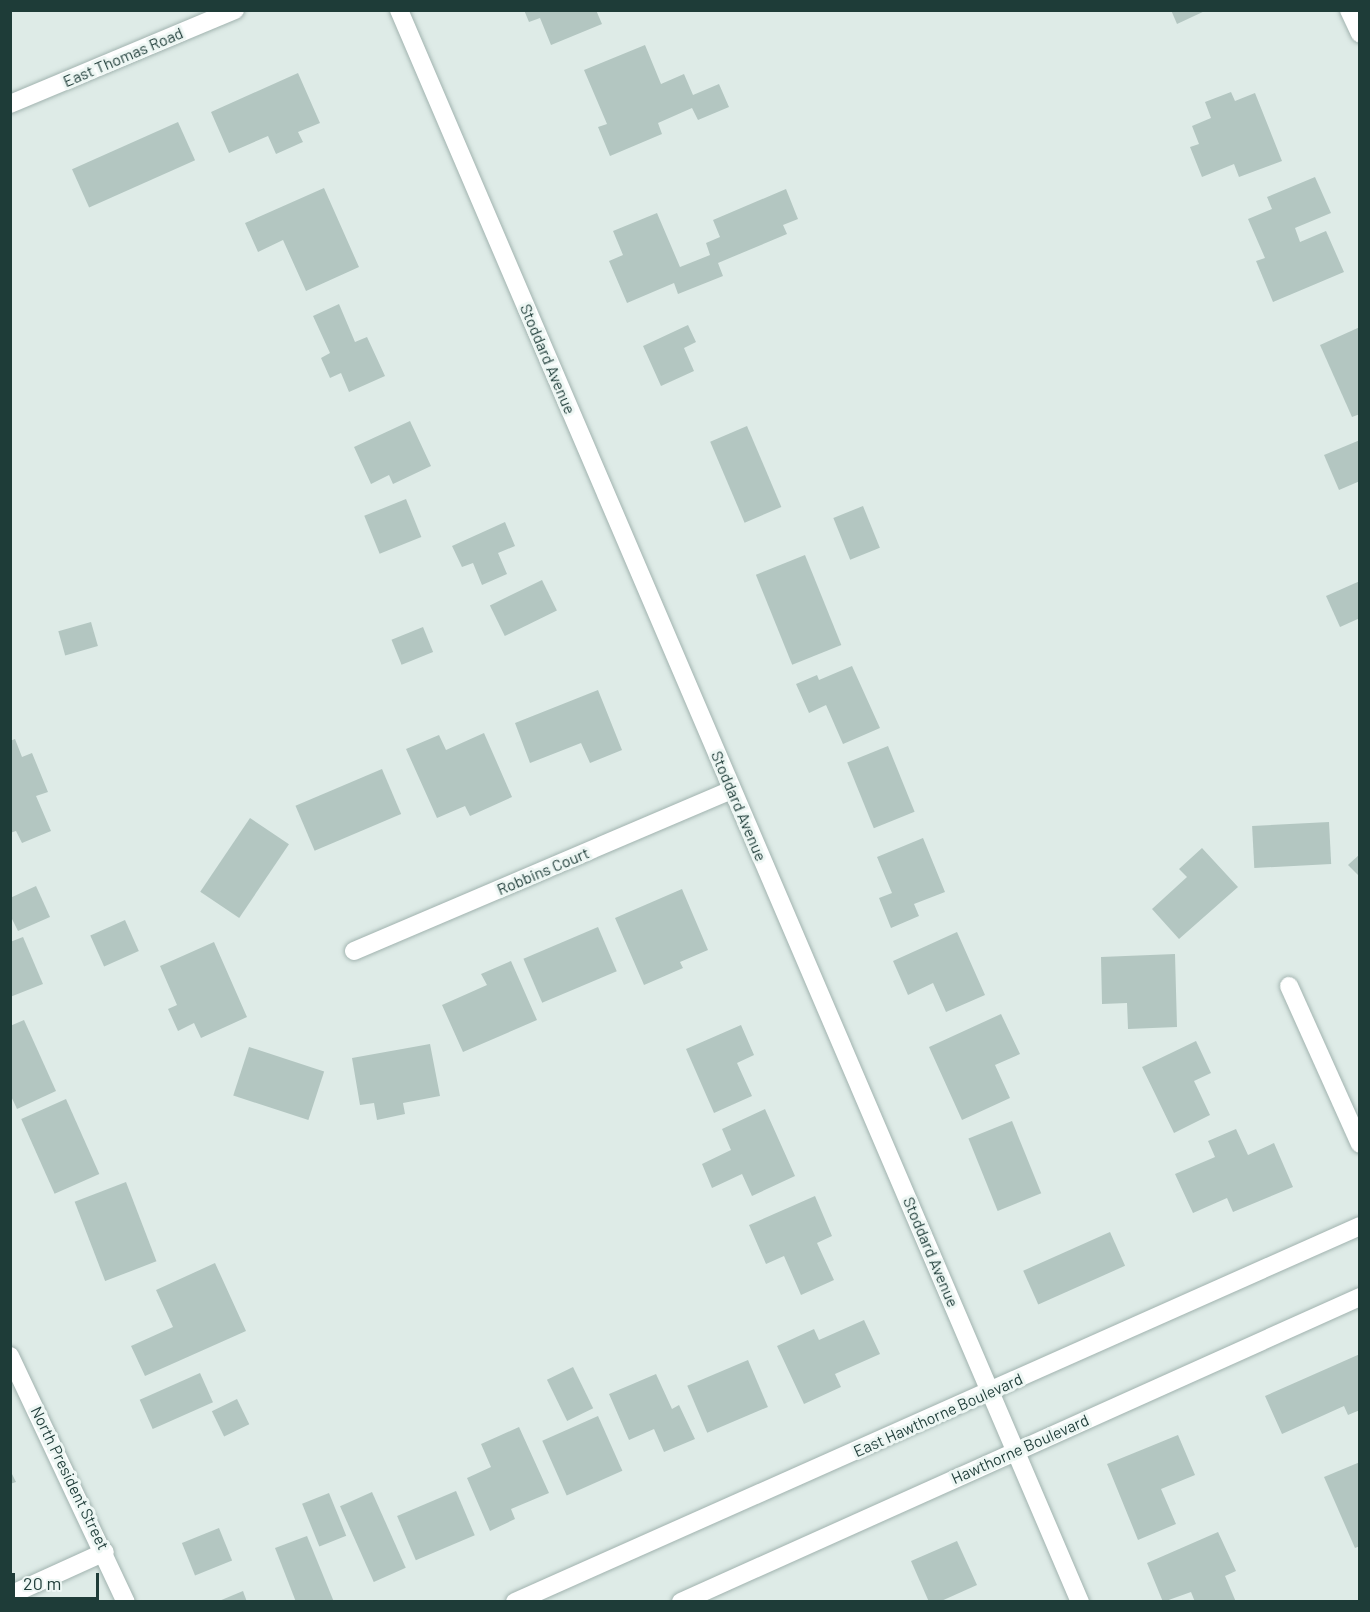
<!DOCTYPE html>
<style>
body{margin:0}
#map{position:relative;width:1370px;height:1612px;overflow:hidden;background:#deebe7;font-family:Barlow,sans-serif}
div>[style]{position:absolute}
.building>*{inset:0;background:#b3c6c1;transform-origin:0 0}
.roads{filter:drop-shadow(0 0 2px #a1b3af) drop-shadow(0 0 2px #a1b3af)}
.minor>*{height:18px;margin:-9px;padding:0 9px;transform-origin:9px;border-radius:9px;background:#fff}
span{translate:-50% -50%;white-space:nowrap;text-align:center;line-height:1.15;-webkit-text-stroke:6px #eef7f4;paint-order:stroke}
.street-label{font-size:16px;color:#1e3c38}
.frame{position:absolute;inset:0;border:12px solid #1e3c38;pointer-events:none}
.scale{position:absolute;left:12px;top:1573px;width:87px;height:27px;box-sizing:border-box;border:3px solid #1e3c38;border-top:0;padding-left:8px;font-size:18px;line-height:21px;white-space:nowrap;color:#1e3c38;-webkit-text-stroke:4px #eef7f4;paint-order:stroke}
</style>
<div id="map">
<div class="building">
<div style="clip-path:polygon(524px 10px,596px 10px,602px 24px,551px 45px,540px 18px,529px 22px)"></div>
<div style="clip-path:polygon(1171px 10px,1207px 10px,1177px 24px)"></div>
<div style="clip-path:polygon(645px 45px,661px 84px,684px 74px,693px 95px,719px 84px,729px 107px,698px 120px,692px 108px,658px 123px,662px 134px,610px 156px,598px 127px,607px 124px,584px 70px)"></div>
<div style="clip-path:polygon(298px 73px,320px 123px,298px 132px,303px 142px,276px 154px,268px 136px,229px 153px,211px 112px)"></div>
<div style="clip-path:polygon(1231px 92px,1235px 101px,1255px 93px,1282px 161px,1239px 177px,1234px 164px,1202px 177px,1190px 147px,1199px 144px,1192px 126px,1211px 118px,1205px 102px)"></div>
<div style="left:178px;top:122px;width:42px;height:116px;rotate:66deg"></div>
<div style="clip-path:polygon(1315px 177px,1331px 213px,1295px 228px,1300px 242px,1326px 231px,1344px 272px,1273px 302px,1256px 261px,1265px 258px,1248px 219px,1272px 209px,1267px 197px)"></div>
<div style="clip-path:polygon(324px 188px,359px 267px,306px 291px,283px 240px,258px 252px,245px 223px)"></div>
<div style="clip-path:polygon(786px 189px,798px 219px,783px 225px,787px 234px,718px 263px,723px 276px,678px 294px,674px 283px,627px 303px,609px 261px,623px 255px,613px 231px,657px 213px,680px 267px,710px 255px,706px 243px,720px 237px,713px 220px)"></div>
<div style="clip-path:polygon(339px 304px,355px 342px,367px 337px,385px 376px,349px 392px,341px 373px,330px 378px,321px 358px,330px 353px,313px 316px)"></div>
<div style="clip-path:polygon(688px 325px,696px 342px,684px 348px,694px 371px,661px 386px,643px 346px)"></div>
<div style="clip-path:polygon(1360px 327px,1360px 414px,1352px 417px,1320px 345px)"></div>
<div style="clip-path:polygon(410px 421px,431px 466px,393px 484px,389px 475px,371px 484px,354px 447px)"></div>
<div style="left:747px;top:426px;width:88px;height:40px;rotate:67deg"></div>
<div style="clip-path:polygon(1360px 440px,1360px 481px,1339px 490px,1324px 455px)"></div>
<div style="left:406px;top:499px;width:41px;height:45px;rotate:68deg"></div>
<div style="left:863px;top:506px;width:45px;height:32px;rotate:68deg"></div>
<div style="clip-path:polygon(505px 522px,515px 546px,498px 553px,507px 574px,482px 585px,473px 563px,462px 567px,452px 546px)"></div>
<div style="left:805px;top:555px;width:97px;height:53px;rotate:68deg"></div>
<div style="left:542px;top:580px;width:34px;height:58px;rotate:64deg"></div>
<div style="clip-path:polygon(1360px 581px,1360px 618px,1340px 627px,1326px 596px)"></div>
<div style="left:91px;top:622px;width:25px;height:34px;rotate:74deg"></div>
<div style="left:423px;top:627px;width:27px;height:34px;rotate:68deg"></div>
<div style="clip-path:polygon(852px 666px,880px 728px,843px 744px,826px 705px,809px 713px,796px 684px,817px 675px,819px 680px)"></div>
<div style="clip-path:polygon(598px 690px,622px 750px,590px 763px,581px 743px,530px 763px,515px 723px)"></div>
<div style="clip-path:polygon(484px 733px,512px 797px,470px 816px,465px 806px,437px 818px,406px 749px,439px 735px,446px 750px)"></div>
<div style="clip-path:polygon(15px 739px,22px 757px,32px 753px,48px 792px,36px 796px,51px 831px,22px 843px,16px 831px,10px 833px,10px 741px)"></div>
<div style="left:888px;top:746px;width:71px;height:44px;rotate:68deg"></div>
<div style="left:382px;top:769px;width:49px;height:94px;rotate:67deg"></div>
<div style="left:250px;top:818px;width:47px;height:89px;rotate:34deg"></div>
<div style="left:1329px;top:822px;width:42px;height:77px;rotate:87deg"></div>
<div style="clip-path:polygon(923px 838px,945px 892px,914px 904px,919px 916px,891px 928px,879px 898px,892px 893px,877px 857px)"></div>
<div style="clip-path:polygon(1202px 848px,1238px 887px,1179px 939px,1152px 909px,1187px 877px,1179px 869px)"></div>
<div style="clip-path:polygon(1360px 854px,1360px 877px,1348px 865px)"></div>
<div style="clip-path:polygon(36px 886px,50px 917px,18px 931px,10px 915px,10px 898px)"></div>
<div style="clip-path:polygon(682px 889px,708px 950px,680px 962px,683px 968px,644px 985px,615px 918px)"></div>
<div style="left:125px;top:920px;width:34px;height:38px;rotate:66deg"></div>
<div style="left:598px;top:927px;width:48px;height:81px;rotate:67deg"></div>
<div style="clip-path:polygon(957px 932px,985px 995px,946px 1012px,933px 983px,908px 995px,893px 961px)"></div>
<div style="clip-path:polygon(23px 937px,43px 984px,10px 997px,10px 942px)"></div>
<div style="clip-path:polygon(214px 942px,247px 1017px,201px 1038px,194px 1023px,178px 1031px,168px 1009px,177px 1005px,160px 966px)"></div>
<div style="clip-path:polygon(1175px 954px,1177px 1027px,1128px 1029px,1127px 1003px,1102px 1004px,1101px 957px)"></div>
<div style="clip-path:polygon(511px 961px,537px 1020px,463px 1052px,442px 1005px,487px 985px,481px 974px)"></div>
<div style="clip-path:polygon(1001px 1014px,1020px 1054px,995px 1065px,1010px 1098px,962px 1120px,929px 1047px)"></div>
<div style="clip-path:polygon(24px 1020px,56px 1091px,17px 1109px,10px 1094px,10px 1026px)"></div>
<div style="clip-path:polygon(741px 1025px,754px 1055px,737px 1063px,752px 1096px,714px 1113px,686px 1049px)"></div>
<div style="clip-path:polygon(1196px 1041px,1211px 1073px,1194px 1081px,1210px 1115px,1174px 1133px,1142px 1067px)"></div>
<div style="clip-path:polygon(430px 1044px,440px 1096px,403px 1103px,405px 1114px,377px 1120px,374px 1103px,360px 1105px,352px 1058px)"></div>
<div style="left:249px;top:1047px;width:79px;height:51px;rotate:18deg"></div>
<div style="left:66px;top:1099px;width:82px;height:49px;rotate:66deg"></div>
<div style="clip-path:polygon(765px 1109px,795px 1176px,752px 1196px,742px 1174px,712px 1188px,702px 1164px,731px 1150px,722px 1129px)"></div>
<div style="left:1012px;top:1121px;width:78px;height:47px;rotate:68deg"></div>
<div style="clip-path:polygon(1236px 1129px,1248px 1155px,1274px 1143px,1293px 1187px,1233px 1212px,1227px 1198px,1193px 1213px,1175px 1174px,1215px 1157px,1208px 1141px)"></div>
<div style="left:126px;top:1182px;width:85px;height:55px;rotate:69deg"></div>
<div style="clip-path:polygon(815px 1196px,832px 1236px,817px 1243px,834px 1280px,801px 1295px,784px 1256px,766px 1264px,749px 1225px)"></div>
<div style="left:1110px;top:1232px;width:37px;height:95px;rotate:66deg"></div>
<div style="clip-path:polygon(215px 1263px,246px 1331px,145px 1376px,131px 1346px,173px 1327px,156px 1290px)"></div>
<div style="clip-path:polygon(864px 1320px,880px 1354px,835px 1374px,841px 1387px,804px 1404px,777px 1346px,814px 1329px,819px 1340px)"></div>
<div style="clip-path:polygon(1360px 1354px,1360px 1410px,1348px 1415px,1344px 1406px,1282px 1434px,1265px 1396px)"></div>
<div style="left:748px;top:1360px;width:51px;height:66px;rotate:67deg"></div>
<div style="left:573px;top:1367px;width:46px;height:29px;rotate:64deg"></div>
<div style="left:200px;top:1373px;width:32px;height:66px;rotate:66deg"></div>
<div style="clip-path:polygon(656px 1374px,672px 1409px,679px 1405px,695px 1439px,664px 1452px,654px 1429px,629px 1440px,609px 1394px)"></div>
<div style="left:237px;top:1399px;width:28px;height:28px;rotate:64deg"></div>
<div style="left:598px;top:1416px;width:60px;height:61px;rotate:66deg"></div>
<div style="clip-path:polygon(519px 1427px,549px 1493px,511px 1509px,515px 1519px,490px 1531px,467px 1478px,491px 1467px,481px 1444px)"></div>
<div style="clip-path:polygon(1178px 1435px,1195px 1475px,1161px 1489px,1176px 1524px,1138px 1540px,1107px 1464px)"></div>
<div style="clip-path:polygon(1360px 1462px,1360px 1546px,1355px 1548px,1324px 1477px)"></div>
<div style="clip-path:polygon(10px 1470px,16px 1482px,10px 1484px)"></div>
<div style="left:456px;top:1491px;width:48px;height:64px;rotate:67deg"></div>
<div style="left:372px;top:1492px;width:83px;height:35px;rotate:66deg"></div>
<div style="left:329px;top:1493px;width:46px;height:29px;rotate:68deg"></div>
<div style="left:219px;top:1528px;width:35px;height:40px;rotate:68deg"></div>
<div style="clip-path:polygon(1218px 1532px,1236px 1571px,1225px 1576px,1236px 1602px,1195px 1602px,1191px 1592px,1163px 1602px,1147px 1563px)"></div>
<div style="clip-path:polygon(307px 1536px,334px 1602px,296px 1602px,275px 1548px)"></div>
<div style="clip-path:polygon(957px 1541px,977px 1585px,939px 1602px,929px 1602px,911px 1561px)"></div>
<div style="clip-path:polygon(243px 1591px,247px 1602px,219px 1602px,219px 1601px)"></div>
</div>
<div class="roads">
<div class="minor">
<div style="left:399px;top:10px;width:1732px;rotate:66.84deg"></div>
<div style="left:1349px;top:10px;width:26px;rotate:65deg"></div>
<div style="left:10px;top:104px;width:244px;rotate:-22.7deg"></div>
<div style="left:354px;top:951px;width:411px;rotate:-23.1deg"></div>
<div style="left:1289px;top:986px;width:173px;rotate:65.8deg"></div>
<div style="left:10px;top:1356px;width:272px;rotate:64.8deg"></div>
<div style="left:10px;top:1595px;width:104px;rotate:-24.4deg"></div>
<div style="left:515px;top:1602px;width:925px;rotate:-23.99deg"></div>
<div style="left:681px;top:1602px;width:744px;rotate:-24.19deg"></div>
</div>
</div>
<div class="street-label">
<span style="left:123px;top:57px;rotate:-23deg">East Thomas Road</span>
<span style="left:548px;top:359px;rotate:67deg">Stoddard Avenue</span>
<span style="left:739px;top:806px;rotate:67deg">Stoddard Avenue</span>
<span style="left:543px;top:871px;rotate:-23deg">Robbins Court</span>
<span style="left:931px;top:1252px;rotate:67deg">Stoddard Avenue</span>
<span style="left:938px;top:1415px;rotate:-24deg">East Hawthorne Boulevard</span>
<span style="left:1020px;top:1449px;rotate:-24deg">Hawthorne Boulevard</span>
<span style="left:70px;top:1478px;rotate:64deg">North President Street</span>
</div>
<div class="frame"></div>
<div class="scale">20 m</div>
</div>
